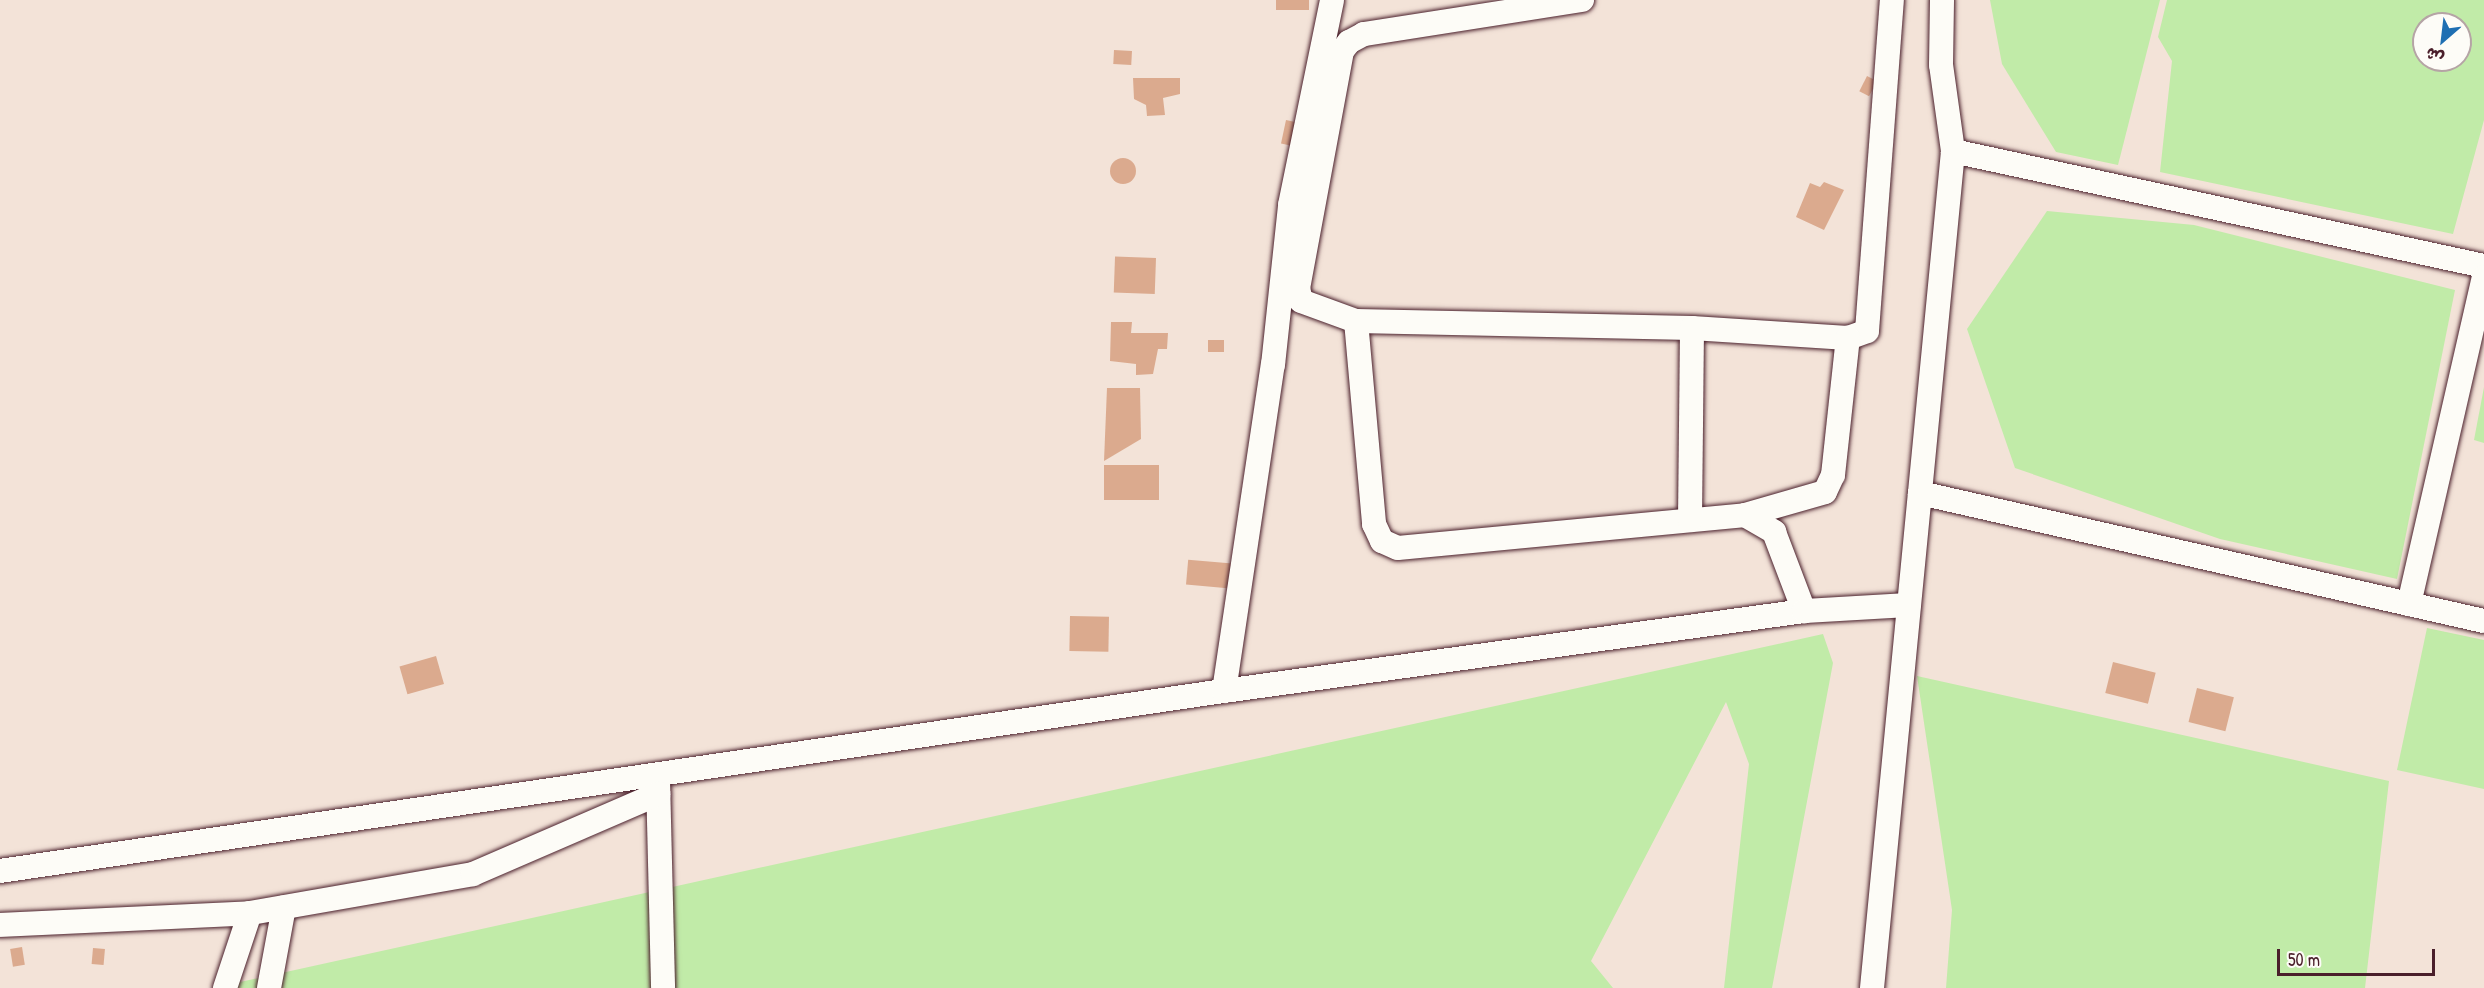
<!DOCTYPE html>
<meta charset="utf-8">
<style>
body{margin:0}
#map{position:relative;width:2484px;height:988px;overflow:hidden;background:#f3e3d8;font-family:"Patrick Hand","Playpen Sans Arabic",sans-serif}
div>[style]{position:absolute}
.green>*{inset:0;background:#c1eba8}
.building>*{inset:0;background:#dbaa8e;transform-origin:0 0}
.round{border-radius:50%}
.roads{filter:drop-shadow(0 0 2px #4a1f2b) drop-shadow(0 0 2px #4a1f2b)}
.minor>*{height:24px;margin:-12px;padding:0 12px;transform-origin:12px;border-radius:12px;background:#fdfcf7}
span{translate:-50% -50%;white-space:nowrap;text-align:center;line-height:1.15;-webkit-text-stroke:6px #fdfcf7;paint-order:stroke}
.north{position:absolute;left:2412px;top:12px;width:60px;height:60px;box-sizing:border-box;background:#fdfcf7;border:2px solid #b5a4a5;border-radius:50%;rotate:208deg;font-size:16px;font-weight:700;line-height:24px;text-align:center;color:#4a1f2b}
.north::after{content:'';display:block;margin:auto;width:21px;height:27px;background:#1f6fb2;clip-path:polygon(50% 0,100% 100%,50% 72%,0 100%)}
.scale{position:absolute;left:2277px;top:949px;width:158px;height:27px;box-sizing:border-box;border:3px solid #4a1f2b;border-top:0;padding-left:8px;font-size:18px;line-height:21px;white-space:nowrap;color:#4a1f2b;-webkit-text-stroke:4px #fdfcf7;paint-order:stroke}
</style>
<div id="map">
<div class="green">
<div style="clip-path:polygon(1990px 0,2160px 0,2118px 165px,2056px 152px,2002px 64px)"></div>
<div style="clip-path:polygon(evenodd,2167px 0,2484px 0,2484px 120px,2453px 234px,2160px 172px,2172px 61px,2158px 37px,2167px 0,2424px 24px,2460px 24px,2460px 60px,2424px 60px,2424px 24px)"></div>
<div style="clip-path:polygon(2047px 211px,2194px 225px,2455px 290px,2397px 579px,2220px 539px,2015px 468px,1967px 329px)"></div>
<div style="clip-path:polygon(2484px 387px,2484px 443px,2474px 440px)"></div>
<div style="clip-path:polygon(2427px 628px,2484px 640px,2484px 789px,2397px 770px)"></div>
<div style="clip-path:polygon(1823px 634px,1833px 663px,1772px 988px,1724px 988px,1749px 764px,1726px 702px,1591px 961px,1613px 988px,213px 988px)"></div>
<div style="clip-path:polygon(1917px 676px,2389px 781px,2365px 988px,1946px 988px,1952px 910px)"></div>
</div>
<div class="building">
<div style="left:1276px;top:0;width:33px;height:10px"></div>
<div style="left:1114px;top:50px;width:18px;height:14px;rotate:3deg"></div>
<div style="left:1867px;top:76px;width:11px;height:17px;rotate:27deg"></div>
<div style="clip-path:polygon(1133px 78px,1180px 78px,1180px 94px,1163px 98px,1165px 115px,1147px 116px,1146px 105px,1134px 99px)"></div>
<div style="left:1286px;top:120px;width:19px;height:24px;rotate:12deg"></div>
<div class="round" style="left:1110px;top:158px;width:26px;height:26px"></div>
<div style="clip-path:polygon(1824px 182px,1844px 190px,1824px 230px,1796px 217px,1810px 183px,1820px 187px)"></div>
<div style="left:1156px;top:258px;width:36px;height:41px;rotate:92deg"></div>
<div style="clip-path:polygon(1111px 322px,1132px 322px,1131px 333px,1168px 333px,1167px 349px,1158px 349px,1153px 374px,1136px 375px,1136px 364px,1110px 361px)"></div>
<div style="left:1208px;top:340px;width:16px;height:12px"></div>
<div style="clip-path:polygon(1107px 388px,1140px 388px,1141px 439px,1104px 461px)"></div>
<div style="left:1159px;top:465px;width:35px;height:55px;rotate:90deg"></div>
<div style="left:1238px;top:564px;width:25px;height:50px;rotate:95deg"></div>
<div style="left:1070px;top:616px;width:39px;height:35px;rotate:1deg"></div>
<div style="left:436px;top:656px;width:29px;height:38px;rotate:74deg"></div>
<div style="left:2113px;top:662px;width:44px;height:32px;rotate:14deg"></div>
<div style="left:2197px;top:688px;width:38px;height:35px;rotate:14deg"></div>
<div style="left:22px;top:947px;width:18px;height:12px;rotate:81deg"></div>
<div style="left:93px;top:948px;width:12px;height:16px;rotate:5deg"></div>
</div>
<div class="roads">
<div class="minor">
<div style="left:1582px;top:0;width:221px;rotate:171.1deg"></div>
<div style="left:1364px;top:34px;width:17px;rotate:152deg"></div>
<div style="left:1349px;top:42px;width:11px;rotate:128deg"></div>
<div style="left:1342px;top:51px;width:241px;rotate:100.5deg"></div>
<div style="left:1298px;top:288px;width:13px;rotate:77deg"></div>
<div style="left:1301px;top:301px;width:59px;rotate:20deg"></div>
<div style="left:1356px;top:321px;width:336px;rotate:1.2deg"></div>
<div style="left:1692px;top:328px;width:156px;rotate:3.7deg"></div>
<div style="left:1848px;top:338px;width:20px;rotate:-20deg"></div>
<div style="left:1867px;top:331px;width:332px;rotate:-85.7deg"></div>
<div style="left:1953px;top:151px;width:543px;rotate:12.22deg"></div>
<div style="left:1356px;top:321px;width:204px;rotate:84.9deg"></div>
<div style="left:1374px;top:524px;width:19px;rotate:65deg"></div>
<div style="left:1382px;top:541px;width:17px;rotate:24deg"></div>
<div style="left:1398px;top:548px;width:349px;rotate:-5.4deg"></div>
<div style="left:1745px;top:515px;width:34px;rotate:30deg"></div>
<div style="left:1774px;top:532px;width:85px;rotate:69.2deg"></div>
<div style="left:1920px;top:493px;width:578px;rotate:12.79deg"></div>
<div style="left:1745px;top:515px;width:83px;rotate:-16deg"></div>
<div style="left:1825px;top:492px;width:19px;rotate:-65deg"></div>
<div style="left:1833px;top:475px;width:138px;rotate:-83.8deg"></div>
<div style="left:1690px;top:520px;width:192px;rotate:-89.4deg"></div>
<div style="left:2409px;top:604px;width:335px;rotate:-77.1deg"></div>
<div style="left:1224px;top:691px;width:330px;rotate:-81.5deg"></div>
<div style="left:1273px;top:365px;width:161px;rotate:-83.9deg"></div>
<div style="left:1290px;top:205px;width:209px;rotate:-78.4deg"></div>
<div style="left:658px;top:780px;width:208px;rotate:88.6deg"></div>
<div style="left:0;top:871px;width:1237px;rotate:-8.37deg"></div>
<div style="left:1224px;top:691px;width:585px;rotate:-7.85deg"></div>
<div style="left:1804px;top:611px;width:105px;rotate:-3.3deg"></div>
<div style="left:0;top:925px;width:250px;rotate:-2.7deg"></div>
<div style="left:250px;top:913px;width:226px;rotate:-9.9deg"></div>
<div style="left:473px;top:874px;width:202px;rotate:-23.4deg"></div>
<div style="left:225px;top:988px;width:79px;rotate:-71.6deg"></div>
<div style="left:269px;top:988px;width:82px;rotate:-79.5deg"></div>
<div style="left:1872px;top:988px;width:841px;rotate:-84.47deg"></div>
<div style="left:1953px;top:151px;width:87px;rotate:-97.9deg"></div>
<div style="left:1941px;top:65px;width:65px;rotate:-89.1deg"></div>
</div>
</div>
<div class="north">ش</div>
<div class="scale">50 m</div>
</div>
